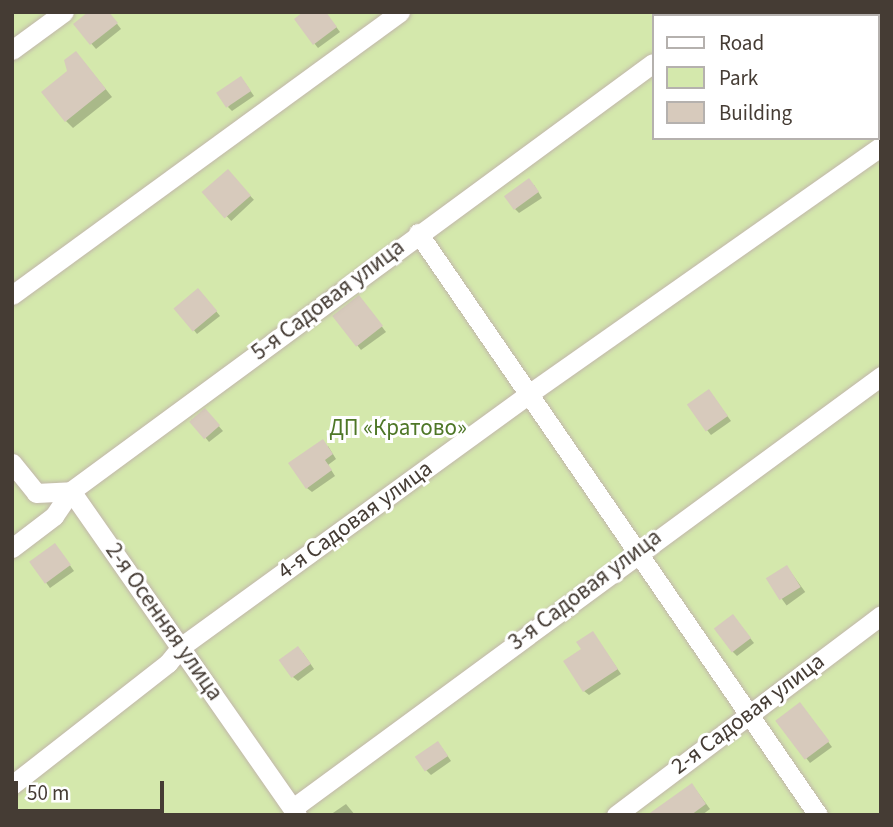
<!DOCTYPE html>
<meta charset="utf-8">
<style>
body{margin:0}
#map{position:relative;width:893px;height:827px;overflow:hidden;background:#f2ede4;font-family:"Source Sans 3",sans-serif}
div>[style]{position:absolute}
.green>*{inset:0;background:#d4e8ac}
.shadow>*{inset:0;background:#0003;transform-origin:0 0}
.building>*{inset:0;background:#d7cabc;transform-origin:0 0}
.roads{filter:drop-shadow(0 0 2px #c1b6aa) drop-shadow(0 0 2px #c1b6aa)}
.minor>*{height:19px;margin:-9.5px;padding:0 9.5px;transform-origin:9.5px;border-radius:9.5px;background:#fff}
span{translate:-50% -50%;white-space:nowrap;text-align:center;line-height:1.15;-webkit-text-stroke:6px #fff;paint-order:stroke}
.street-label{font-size:23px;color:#453c34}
.park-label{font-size:23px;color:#4e7727}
.frame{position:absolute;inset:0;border:14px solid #453c34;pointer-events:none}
.legend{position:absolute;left:652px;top:14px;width:228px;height:126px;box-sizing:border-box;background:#fff;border:2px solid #b5b1ae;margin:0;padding:9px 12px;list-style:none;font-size:21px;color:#453c34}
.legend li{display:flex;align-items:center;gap:14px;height:35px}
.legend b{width:35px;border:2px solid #b5b1ae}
.scale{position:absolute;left:14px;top:781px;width:150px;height:32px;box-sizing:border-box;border:4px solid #453c34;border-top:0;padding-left:9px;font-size:21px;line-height:24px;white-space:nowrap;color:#453c34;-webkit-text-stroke:5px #fff;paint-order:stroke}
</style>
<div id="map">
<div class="green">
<div style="clip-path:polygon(12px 12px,852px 12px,855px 16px,653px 16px,653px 138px,877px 138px,877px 47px,881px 52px,881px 815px,12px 815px)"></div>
</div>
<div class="shadow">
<div style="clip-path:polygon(108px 12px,121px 29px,96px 49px,75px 25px)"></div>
<div style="clip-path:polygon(325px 12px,340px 32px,318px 48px,314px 43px)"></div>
<div style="clip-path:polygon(83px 61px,112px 97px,73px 128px,66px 121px)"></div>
<div style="clip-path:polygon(245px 83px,254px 96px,232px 111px,228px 107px)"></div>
<div style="left:228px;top:172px;width:38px;height:31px;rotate:47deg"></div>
<div style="clip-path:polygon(534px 185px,542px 198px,519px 213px,515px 209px)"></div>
<div style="clip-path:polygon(203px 295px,220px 316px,197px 334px,193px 329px)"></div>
<div style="clip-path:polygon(363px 302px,386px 332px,361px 350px,334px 316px)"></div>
<div style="clip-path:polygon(709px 391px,731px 421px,711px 435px,707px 430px)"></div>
<div style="clip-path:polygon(209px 415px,223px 431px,209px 442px,191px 420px)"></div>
<div style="clip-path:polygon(328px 446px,336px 459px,328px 465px,335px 476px,312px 492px,307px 488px)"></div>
<div style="clip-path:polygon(59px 550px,74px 571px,50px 588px,31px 562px)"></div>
<div style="left:787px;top:567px;width:31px;height:23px;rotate:54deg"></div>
<div style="clip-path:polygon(737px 621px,754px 643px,737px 656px,732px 651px)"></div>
<div style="clip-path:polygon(593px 633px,621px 674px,589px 695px,584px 691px,583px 650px)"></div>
<div style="clip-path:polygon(303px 653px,314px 669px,298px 681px,293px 677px)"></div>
<div style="clip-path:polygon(804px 709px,832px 747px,810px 763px,778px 721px)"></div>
<div style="clip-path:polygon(442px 748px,451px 761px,431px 775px,426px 770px)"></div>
<div style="clip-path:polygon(696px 790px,710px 809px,702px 815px,659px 815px)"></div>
<div style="clip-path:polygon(346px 804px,355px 815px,330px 815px)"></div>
</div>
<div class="building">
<div style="clip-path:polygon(88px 12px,109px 12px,118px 23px,90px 45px,73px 24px)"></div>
<div style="clip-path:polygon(303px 12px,326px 12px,337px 27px,313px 45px,294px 19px)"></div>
<div style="clip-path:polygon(76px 51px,106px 89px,65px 122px,41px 92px,67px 71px,64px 60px)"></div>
<div style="left:241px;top:76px;width:18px;height:30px;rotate:56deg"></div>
<div style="left:228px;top:169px;width:35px;height:35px;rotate:49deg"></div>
<div style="left:529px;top:178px;width:17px;height:31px;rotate:54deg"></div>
<div style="left:198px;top:288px;width:30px;height:32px;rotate:50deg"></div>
<div style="left:359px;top:295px;width:39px;height:34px;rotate:52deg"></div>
<div style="left:709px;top:389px;width:33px;height:27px;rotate:55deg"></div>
<div style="left:205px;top:408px;width:23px;height:21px;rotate:49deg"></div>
<div style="clip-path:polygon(323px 439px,333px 454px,325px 460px,332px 470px,306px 489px,288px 463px)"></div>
<div style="left:55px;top:543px;width:27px;height:32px;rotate:54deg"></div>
<div style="left:787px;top:565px;width:26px;height:25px;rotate:58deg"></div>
<div style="left:733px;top:614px;width:30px;height:24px;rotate:53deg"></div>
<div style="clip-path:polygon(593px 631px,618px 669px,583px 692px,563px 661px,581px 649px,576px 642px)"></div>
<div style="left:298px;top:646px;width:22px;height:24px;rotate:54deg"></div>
<div style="left:800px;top:702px;width:49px;height:31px;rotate:53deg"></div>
<div style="left:438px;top:741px;width:18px;height:28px;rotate:56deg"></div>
<div style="clip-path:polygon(692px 783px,706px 804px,691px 815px,647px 815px)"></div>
</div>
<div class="roads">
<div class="minor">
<div style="left:797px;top:12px;width:4px;rotate:63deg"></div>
<div style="left:719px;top:16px;width:6px;rotate:-39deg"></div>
<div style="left:12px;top:50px;width:64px;rotate:-36.2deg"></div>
<div style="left:418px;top:233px;width:706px;rotate:55.5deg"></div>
<div style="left:12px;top:295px;width:480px;rotate:-36.1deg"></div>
<div style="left:12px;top:463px;width:38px;rotate:51deg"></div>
<div style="left:36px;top:493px;width:35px;rotate:-3deg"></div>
<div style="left:71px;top:491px;width:395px;rotate:55.1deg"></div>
<div style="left:12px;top:548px;width:53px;rotate:-37.3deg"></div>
<div style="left:54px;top:516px;width:30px;rotate:-56deg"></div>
<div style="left:71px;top:491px;width:722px;rotate:-36.33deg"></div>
<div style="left:12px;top:785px;width:198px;rotate:-38deg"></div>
<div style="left:168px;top:663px;width:22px;rotate:-51deg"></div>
<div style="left:182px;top:646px;width:430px;rotate:-36deg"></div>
<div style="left:530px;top:393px;width:429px;rotate:-35.1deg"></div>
<div style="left:293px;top:808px;width:730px;rotate:-36.3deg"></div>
<div style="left:616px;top:815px;width:332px;rotate:-37deg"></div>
</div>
</div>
<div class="street-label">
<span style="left:328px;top:300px;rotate:-37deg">5-я Садовая улица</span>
<span style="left:355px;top:520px;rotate:-36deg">4-я Садовая улица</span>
<span style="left:585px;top:590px;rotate:-37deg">3-я Садовая улица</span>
<span style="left:164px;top:622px;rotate:55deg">2-я Осенняя улица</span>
<span style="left:748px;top:714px;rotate:-37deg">2-я Садовая улица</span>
</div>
<div class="park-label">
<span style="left:398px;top:428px">ДП «Кратово»</span>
</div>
<div class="frame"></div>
<ul class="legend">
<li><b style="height:9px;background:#fff"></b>Road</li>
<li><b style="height:19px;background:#d4e8ac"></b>Park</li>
<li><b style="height:19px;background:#d7cabc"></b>Building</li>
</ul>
<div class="scale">50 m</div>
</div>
